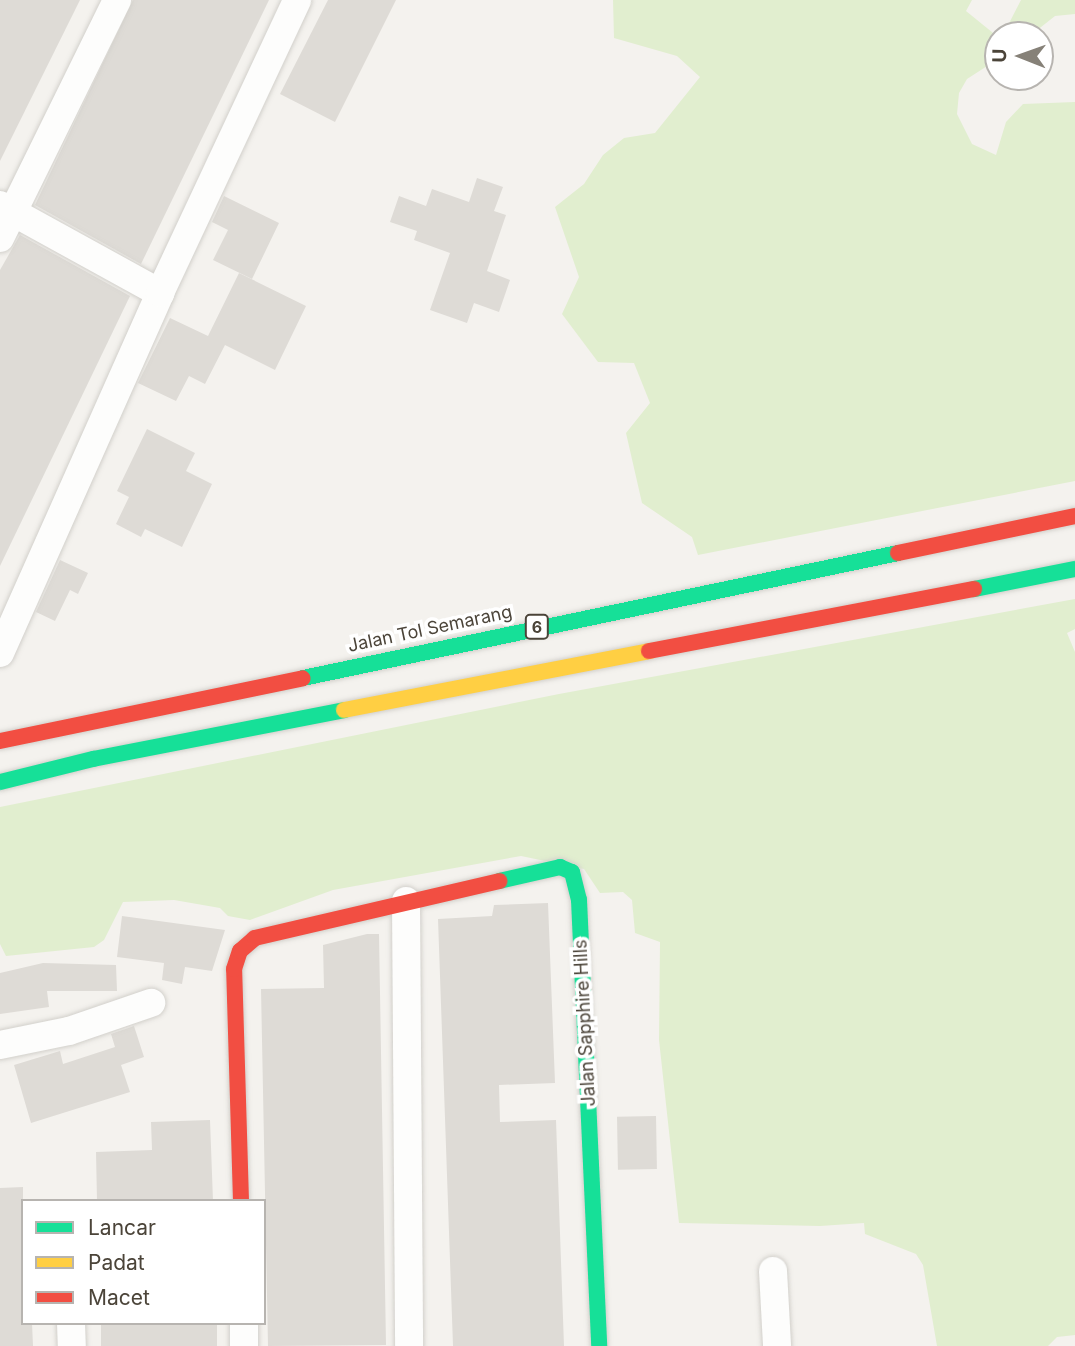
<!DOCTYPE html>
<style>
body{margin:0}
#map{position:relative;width:1075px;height:1346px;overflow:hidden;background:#f4f2ee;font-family:Inter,sans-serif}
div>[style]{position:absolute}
.green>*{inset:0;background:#e1eecf}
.building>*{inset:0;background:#dedbd6;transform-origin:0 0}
.roads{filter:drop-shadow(0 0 2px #d2d0cb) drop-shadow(0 0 2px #d2d0cb)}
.street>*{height:28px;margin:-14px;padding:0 14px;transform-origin:14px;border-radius:14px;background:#fdfdfc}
.fast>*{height:16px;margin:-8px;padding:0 8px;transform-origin:8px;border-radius:8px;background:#16e098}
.slow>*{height:16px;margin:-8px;padding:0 8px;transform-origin:8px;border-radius:8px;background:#ffcf43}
.jam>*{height:16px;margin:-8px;padding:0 8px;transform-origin:8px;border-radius:8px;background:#f24e42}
span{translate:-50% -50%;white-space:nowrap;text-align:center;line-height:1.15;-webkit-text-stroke:7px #fff;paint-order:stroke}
.shield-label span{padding:2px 5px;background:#fff;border:2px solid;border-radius:5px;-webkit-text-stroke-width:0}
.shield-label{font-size:16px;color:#4b4439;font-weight:700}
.street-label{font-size:18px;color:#4b4439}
.legend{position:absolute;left:21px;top:1199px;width:245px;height:126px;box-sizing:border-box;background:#fff;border:2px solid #b7b4b0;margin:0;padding:9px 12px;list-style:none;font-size:21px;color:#4b4439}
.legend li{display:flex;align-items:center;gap:14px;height:35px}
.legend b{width:35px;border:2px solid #b7b4b0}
.north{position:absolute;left:984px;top:21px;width:70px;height:70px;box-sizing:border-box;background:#fff;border:2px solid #b7b4b0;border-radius:50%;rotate:271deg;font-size:19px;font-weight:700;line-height:28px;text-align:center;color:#4b4439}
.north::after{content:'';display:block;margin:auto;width:24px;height:32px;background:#868178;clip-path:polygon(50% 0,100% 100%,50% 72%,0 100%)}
</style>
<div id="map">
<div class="green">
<div style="clip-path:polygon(613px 0,972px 0,966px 11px,998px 37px,998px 59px,967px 79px,959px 93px,957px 114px,972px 144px,996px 155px,1006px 122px,1023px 104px,1075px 102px,1075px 481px,698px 555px,692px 537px,642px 503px,626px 433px,650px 403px,634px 363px,598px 362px,562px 314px,579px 277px,555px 207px,584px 184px,603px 155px,624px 138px,655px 133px,700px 77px,677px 56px,614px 38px)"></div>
<div style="clip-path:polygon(1021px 0,1075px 0,1075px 14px,1055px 16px,1031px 35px,1003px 35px)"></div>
<div style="clip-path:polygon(1075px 599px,1075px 629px,1067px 633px,1075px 652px,1075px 1335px,1057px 1337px,1048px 1346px,937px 1346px,923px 1265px,916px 1254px,865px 1234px,864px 1223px,820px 1226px,679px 1223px,659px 1040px,660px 942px,635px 933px,632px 900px,623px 892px,600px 893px,584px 869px,521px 856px,333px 890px,250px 920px,228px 916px,220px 908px,174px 900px,123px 902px,104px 940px,94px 947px,6px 956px,0 944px,0 807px,559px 694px)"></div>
</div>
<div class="building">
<div style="clip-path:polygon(0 0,80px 0,0 161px)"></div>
<div style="clip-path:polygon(133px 0,269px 0,141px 264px,35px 205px)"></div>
<div style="clip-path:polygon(328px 0,396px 0,335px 122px,280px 94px)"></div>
<div style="clip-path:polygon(477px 178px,503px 187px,494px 211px,506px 215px,487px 271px,510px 280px,499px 312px,474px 303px,467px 323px,430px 310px,450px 253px,414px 240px,417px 231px,390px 222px,399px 196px,426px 206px,432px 189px,469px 202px)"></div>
<div style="clip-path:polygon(224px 196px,279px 223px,252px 279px,213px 260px,228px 230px,212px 222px)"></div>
<div style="clip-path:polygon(20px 235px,130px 296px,0 566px,0 270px)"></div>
<div style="clip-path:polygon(239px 273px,306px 306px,275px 370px,225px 345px,205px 384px,189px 376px,176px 401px,138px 383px,170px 318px,208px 336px)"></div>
<div style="clip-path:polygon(147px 429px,195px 453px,186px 471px,212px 484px,182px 547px,145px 529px,141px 537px,116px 524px,129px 497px,117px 491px)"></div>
<div style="clip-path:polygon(60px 560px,88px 573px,78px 594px,70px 590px,55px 621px,36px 612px)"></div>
<div style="clip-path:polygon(548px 903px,555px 1083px,499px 1085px,500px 1122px,556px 1120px,564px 1346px,453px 1346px,438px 919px,492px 916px,494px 905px)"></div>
<div style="clip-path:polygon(122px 916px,225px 930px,212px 971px,185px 967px,182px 984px,162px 980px,164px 963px,117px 957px)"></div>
<div style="clip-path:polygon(367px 934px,379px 934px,386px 1345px,268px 1346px,261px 989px,324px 988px,323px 945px)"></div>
<div style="clip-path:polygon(43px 963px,116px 965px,117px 991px,47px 991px,49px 1007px,0 1014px,0 973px)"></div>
<div style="clip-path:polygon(134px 1026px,144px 1057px,121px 1065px,130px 1092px,31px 1123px,14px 1065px,60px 1051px,63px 1064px,115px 1047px,111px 1034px)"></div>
<div style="left:656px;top:1116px;width:53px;height:39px;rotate:89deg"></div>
<div style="clip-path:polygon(210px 1120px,213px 1201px,97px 1201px,96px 1152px,152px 1150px,151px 1122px)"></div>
<div style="clip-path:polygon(23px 1187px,23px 1323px,32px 1323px,33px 1346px,0 1346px,0 1188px)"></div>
<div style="left:101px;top:1323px;width:116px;height:23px"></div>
</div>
<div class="roads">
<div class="street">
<div style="left:0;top:205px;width:183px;rotate:28.8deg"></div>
<div style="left:0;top:238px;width:265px;rotate:-63.8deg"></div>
<div style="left:0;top:653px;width:394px;rotate:-66deg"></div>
<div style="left:160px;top:293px;width:323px;rotate:-64.9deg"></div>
<div style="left:406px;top:901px;width:445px;rotate:89.6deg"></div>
<div style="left:0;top:1045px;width:70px;rotate:-11.5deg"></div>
<div style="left:69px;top:1031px;width:87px;rotate:-18.9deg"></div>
<div style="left:773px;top:1271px;width:75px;rotate:86.9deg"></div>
<div style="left:71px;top:1323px;width:23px;rotate:88deg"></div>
<div style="left:244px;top:1323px;width:23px;rotate:90deg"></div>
</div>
<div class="fast">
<div style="left:974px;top:589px;width:103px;rotate:-11.2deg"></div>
<div style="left:303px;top:678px;width:608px;rotate:-11.86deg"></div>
<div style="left:0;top:782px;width:96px;rotate:-13.9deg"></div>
<div style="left:93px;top:759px;width:256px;rotate:-11deg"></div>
<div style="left:499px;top:881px;width:63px;rotate:-12.9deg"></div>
<div style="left:560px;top:867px;width:13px;rotate:23deg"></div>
<div style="left:572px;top:872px;width:29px;rotate:76deg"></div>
<div style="left:579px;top:900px;width:446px;rotate:87.4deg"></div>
</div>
<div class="slow">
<div style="left:344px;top:710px;width:311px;rotate:-10.9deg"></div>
</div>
<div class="jam">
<div style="left:898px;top:553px;width:181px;rotate:-11.8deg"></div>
<div style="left:649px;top:651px;width:331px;rotate:-10.8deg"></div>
<div style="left:0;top:741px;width:309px;rotate:-11.7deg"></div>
<div style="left:241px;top:1201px;width:232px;rotate:-91.7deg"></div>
<div style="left:234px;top:969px;width:19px;rotate:-72deg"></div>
<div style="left:240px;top:951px;width:20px;rotate:-41deg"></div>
<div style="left:255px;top:938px;width:251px;rotate:-13.1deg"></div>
</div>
</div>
<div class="shield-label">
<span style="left:537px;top:627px">6</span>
</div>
<div class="street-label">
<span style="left:430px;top:629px;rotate:-12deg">Jalan Tol Semarang</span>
<span style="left:585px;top:1023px;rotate:-93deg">Jalan Sapphire Hills</span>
</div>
<ul class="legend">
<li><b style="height:9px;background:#16e098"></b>Lancar</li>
<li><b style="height:9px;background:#ffcf43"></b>Padat</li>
<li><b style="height:9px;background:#f24e42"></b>Macet</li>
</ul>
<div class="north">U</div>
</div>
